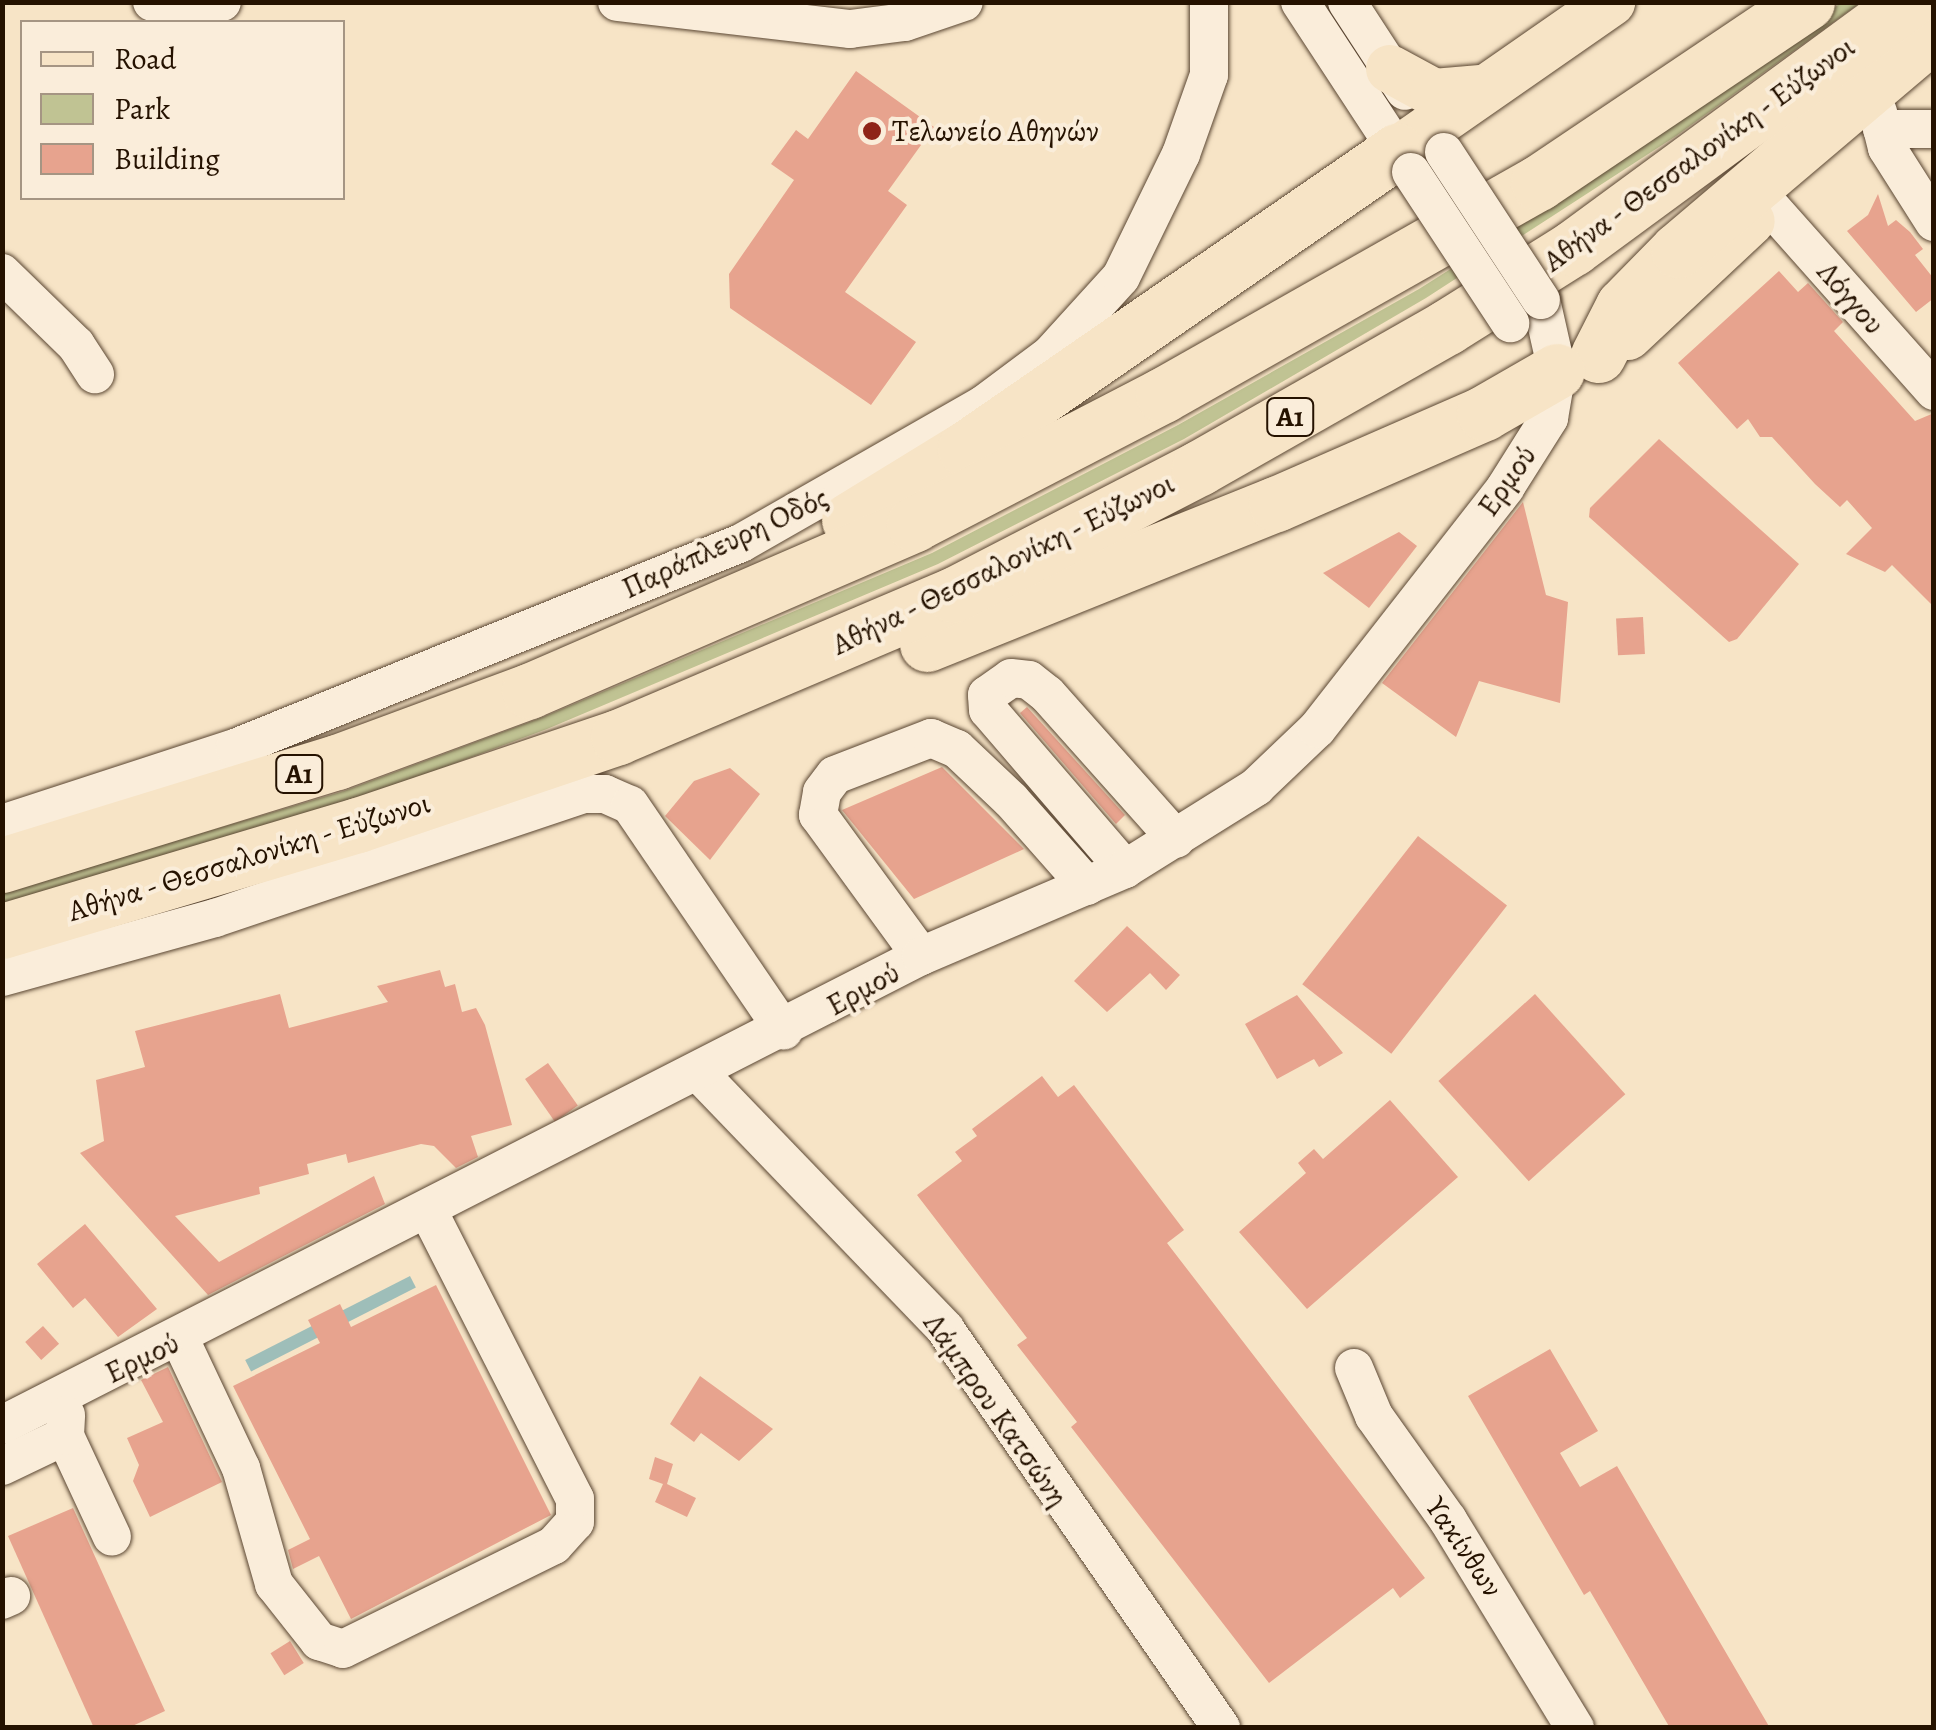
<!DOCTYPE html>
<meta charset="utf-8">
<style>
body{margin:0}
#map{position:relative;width:1936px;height:1730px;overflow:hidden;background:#f7e4c6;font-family:Alegreya,serif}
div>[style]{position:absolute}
.green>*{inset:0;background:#c0c393}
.water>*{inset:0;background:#9ebeb9;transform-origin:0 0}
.building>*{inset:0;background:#e7a38e;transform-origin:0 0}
.roads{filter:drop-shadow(0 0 2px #5a4632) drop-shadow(0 0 2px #5a4632)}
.minor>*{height:38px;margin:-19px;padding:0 19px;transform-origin:19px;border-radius:19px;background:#faedda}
.major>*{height:48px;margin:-24px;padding:0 24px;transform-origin:24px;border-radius:24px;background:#f7e4c6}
.highway>*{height:55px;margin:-27.5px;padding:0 27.5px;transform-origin:27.5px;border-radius:27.5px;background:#f7e4c6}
.bridges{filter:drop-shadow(0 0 2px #5a4632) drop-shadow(0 0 2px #5a4632)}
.minor-bridge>*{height:38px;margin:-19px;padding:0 19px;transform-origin:19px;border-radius:19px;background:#faedda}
.dots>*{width:28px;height:28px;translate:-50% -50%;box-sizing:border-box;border:5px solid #faedda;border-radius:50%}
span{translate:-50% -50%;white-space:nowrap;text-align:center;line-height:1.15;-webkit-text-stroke:8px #faedda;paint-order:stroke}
.shield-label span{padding:2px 8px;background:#faedda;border:2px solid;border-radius:8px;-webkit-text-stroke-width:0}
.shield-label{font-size:28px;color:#251200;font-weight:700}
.poi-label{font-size:30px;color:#251200}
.left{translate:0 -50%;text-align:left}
.street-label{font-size:30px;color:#251200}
.frame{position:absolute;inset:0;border:5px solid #251200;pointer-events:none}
.legend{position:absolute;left:20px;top:20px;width:325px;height:180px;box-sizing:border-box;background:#faedda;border:2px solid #a59583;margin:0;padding:12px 18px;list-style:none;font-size:30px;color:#251200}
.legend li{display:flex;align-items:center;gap:20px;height:50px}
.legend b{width:50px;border:2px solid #a59583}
</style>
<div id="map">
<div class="green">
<div style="clip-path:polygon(1841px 3px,1860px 3px,1676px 136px,1426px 298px,1184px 439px,938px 564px,547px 729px,349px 803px,3px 906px,3px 892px,344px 791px,543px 717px,932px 553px,1178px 425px,1419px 289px,1547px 208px)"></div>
</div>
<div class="water">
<div style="left:410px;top:1276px;width:13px;height:185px;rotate:63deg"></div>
</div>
<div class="building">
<div style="clip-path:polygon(856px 71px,934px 127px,888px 191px,907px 205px,845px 292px,916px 342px,871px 405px,730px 308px,729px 274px,794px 180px,771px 164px,796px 130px,808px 139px)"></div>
<div style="clip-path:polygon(1878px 194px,1888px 226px,1896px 220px,1910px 232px,1923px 249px,1915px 255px,1934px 279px,1934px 298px,1916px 312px,1847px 231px,1868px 215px)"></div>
<div style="clip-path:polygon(1779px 271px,1798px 292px,1808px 283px,1843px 322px,1834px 331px,1915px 421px,1934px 413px,1934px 607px,1892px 565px,1885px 572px,1846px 554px,1872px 528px,1847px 500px,1840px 507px,1815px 484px,1772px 437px,1760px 437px,1748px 419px,1737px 429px,1678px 363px)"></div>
<div style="clip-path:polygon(1659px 439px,1799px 564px,1737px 639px,1729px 642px,1589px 517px,1590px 508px)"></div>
<div style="clip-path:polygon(1523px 502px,1546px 595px,1568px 602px,1560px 703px,1479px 681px,1456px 737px,1382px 683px)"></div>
<div style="clip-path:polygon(1399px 532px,1417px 546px,1369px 608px,1323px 573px)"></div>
<div style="left:1643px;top:617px;width:37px;height:27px;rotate:87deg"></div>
<div style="clip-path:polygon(1027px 707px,1125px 815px,1116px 824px,1020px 713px)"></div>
<div style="clip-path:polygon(942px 767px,1024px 849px,914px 899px,842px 810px)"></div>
<div style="clip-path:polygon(730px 768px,760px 794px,710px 860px,665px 816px,694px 781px)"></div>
<div style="left:1418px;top:836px;width:113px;height:188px;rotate:38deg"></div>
<div style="clip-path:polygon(1127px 926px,1180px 975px,1166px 990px,1150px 973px,1107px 1012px,1074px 981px)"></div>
<div style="clip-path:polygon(440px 970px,445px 987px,455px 984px,462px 1012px,476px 1008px,485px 1025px,512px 1125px,471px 1136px,478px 1157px,456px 1168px,434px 1146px,421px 1144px,348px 1163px,346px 1154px,307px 1164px,309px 1174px,259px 1187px,260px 1194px,175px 1216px,219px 1262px,374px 1176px,385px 1204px,208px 1295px,80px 1153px,104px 1141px,96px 1080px,145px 1067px,135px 1031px,280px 994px,289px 1028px,388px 1002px,377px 986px)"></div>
<div style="left:1535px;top:994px;width:135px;height:130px;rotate:48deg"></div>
<div style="clip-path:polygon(1297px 995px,1343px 1053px,1319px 1067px,1314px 1059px,1277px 1079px,1245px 1024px)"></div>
<div style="left:548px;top:1063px;width:52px;height:28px;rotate:55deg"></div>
<div style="clip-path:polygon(1042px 1076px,1058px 1097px,1074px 1085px,1109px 1131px,1184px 1230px,1167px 1243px,1425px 1578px,1400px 1598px,1393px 1588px,1269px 1683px,1071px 1427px,1077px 1422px,1017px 1345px,1027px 1338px,917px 1195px,962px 1161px,955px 1152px,977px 1136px,972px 1129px)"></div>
<div style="clip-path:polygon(1390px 1100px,1458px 1177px,1307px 1309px,1239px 1232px,1306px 1173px,1298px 1163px,1314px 1149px,1323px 1159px)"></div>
<div style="clip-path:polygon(85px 1224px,157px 1309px,118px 1337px,85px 1298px,73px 1308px,37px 1264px)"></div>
<div style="clip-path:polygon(436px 1285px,551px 1515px,351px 1619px,319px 1556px,293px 1569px,288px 1550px,310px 1539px,233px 1386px,320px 1343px,308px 1320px,340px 1304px,351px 1327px)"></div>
<div style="left:43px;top:1326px;width:24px;height:24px;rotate:48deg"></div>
<div style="clip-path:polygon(1550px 1349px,1598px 1431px,1560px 1453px,1580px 1487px,1617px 1466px,1770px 1728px,1670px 1728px,1590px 1591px,1584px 1595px,1468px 1396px)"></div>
<div style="clip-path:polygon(168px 1367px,222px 1482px,150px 1517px,133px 1481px,139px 1465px,127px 1438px,163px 1422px,141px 1380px)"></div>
<div style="clip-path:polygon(700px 1376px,773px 1429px,739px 1461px,701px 1433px,694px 1442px,670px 1424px)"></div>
<div style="clip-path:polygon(655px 1457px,673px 1464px,667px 1484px,696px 1498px,687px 1517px,655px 1502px,663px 1484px,649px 1479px)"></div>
<div style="clip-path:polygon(73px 1508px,165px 1711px,128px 1728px,94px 1728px,8px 1536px)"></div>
<div style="left:290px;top:1641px;width:26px;height:23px;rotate:58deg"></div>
</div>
<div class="roads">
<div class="minor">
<div style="left:152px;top:2px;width:48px;rotate:8.5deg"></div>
<div style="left:199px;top:9px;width:24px;rotate:-17deg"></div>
<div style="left:617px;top:2px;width:235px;rotate:6.6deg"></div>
<div style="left:850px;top:29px;width:55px;rotate:-7.3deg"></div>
<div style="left:905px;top:22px;width:62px;rotate:-18.7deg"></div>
<div style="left:1300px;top:2px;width:201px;rotate:56.8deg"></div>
<div style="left:1347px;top:2px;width:106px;rotate:56.9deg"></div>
<div style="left:1878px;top:112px;width:37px;rotate:76deg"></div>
<div style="left:1887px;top:148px;width:88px;rotate:57.6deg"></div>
<div style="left:1882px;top:129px;width:52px"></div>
<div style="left:1769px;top:205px;width:249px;rotate:48.4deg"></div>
<div style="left:2px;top:273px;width:103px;rotate:44.2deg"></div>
<div style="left:76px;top:345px;width:35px;rotate:57deg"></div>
<div style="left:2px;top:824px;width:245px;rotate:-18.1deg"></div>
<div style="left:235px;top:748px;width:546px;rotate:-22.05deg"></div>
<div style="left:741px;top:543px;width:279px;rotate:-29.7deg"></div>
<div style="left:983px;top:405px;width:84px;rotate:-36.7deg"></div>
<div style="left:1050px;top:355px;width:105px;rotate:-47.7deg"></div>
<div style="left:1121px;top:277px;width:137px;rotate:-64deg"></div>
<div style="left:1181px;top:154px;width:84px;rotate:-70.5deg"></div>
<div style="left:1209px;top:75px;width:73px;rotate:-90deg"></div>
<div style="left:1125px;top:869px;width:210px;rotate:-130.7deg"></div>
<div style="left:988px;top:710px;width:15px;rotate:-94deg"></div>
<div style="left:987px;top:695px;width:29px;rotate:-35deg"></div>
<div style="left:1011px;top:678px;width:18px;rotate:6deg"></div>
<div style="left:1029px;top:680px;width:23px;rotate:38deg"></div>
<div style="left:1047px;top:694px;width:194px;rotate:48.3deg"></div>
<div style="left:921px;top:956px;width:175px;rotate:-126.1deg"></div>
<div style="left:818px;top:815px;width:23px;rotate:-80deg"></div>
<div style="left:822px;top:792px;width:21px;rotate:-53deg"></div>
<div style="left:835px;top:775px;width:103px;rotate:-21.1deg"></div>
<div style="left:931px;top:738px;width:28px;rotate:23deg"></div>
<div style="left:957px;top:749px;width:74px;rotate:43.4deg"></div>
<div style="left:1011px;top:800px;width:115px;rotate:48.5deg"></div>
<div style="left:2px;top:977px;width:221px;rotate:-15.5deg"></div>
<div style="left:215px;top:918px;width:389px;rotate:-18.6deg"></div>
<div style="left:584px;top:794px;width:21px"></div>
<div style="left:605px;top:794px;width:27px;rotate:24deg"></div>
<div style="left:630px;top:805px;width:273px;rotate:55.7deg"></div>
<div style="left:700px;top:1074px;width:354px;rotate:46.1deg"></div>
<div style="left:945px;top:1329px;width:485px;rotate:55.3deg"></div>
<div style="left:180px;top:1339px;width:143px;rotate:64.7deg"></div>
<div style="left:241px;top:1468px;width:121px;rotate:74.1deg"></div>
<div style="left:274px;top:1584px;width:73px;rotate:51.7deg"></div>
<div style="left:319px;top:1641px;width:25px;rotate:18deg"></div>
<div style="left:343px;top:1649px;width:235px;rotate:-26.2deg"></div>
<div style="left:554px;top:1545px;width:31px;rotate:-48deg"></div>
<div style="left:575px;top:1522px;width:23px;rotate:-90deg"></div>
<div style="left:575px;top:1499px;width:324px;rotate:-117deg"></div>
<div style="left:1354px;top:1368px;width:52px;rotate:67.4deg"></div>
<div style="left:1374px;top:1416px;width:128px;rotate:54.6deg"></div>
<div style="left:1448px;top:1520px;width:244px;rotate:58.6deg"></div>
<div style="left:2px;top:1425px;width:1032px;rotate:-27.04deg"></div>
<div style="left:921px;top:956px;width:222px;rotate:-23.1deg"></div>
<div style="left:1125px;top:869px;width:155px;rotate:-32deg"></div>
<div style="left:1256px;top:787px;width:84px;rotate:-43.6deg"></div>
<div style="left:1317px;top:729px;width:306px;rotate:-52deg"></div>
<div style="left:1505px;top:488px;width:83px;rotate:-57.8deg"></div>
<div style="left:1549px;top:418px;width:48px;rotate:-80.3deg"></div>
<div style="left:1557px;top:371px;width:73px;rotate:-102.7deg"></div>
<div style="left:65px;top:1436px;width:111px;rotate:65deg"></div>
<div style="left:2px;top:1466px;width:70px;rotate:-25.5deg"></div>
<div style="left:65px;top:1436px;width:21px;rotate:-87deg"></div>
<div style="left:2px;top:1600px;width:10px;rotate:-24deg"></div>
</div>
<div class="major">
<div style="left:1390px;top:69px;width:50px;rotate:28.6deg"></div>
<div style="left:1434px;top:93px;width:47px;rotate:-4.9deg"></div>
<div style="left:1397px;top:151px;width:261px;rotate:-34.8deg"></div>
<div style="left:1628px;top:336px;width:168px;rotate:-43.1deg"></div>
</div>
<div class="highway">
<div style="left:1598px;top:355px;width:55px;rotate:-63deg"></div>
<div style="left:1623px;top:306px;width:78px;rotate:-45.5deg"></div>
<div style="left:1678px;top:250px;width:336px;rotate:-40.3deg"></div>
<div style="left:849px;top:520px;width:136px;rotate:-31.5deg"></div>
<div style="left:965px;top:449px;width:525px;rotate:-34.6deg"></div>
<div style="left:927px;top:644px;width:376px;rotate:-21.9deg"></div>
<div style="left:1276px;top:504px;width:227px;rotate:-23.6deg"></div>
<div style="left:1484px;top:413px;width:84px;rotate:-29.9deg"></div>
<div style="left:2px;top:865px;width:350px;rotate:-17.1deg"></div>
<div style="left:337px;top:762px;width:205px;rotate:-20.3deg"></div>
<div style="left:529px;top:691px;width:420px;rotate:-23.4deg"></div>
<div style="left:914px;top:524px;width:280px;rotate:-27.4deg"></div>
<div style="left:1163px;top:395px;width:431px;rotate:-29.5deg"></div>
<div style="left:1538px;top:183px;width:324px;rotate:-33.9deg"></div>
<div style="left:2px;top:931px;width:371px;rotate:-16.6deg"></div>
<div style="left:358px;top:825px;width:274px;rotate:-18.7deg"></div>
<div style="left:618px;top:737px;width:364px;rotate:-23deg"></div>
<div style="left:953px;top:595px;width:277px;rotate:-27.3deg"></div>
<div style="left:1199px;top:468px;width:285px;rotate:-29.6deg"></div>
<div style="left:1447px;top:327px;width:149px;rotate:-32.1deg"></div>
<div style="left:1573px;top:248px;width:416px;rotate:-36.3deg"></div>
</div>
</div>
<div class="bridges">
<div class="minor-bridge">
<div style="left:1444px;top:152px;width:177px;rotate:56.8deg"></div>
<div style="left:1411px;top:172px;width:181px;rotate:56.7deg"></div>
</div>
</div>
<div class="dots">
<div style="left:872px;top:131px;background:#8f2418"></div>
</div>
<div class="shield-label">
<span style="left:1290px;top:417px">Α1</span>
<span style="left:299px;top:774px">Α1</span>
</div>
<div class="poi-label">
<span class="left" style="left:892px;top:131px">Τελωνείο Αθηνών</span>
</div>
<div class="street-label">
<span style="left:1699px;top:154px;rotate:-36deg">Αθήνα - Θεσσαλονίκη - Εύζωνοι</span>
<span style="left:1851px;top:298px;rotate:49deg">Λόγγου</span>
<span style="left:1507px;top:481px;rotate:-55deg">Ερμού</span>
<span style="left:725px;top:543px;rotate:-25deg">Παράπλευρη Οδός</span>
<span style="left:1003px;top:564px;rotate:-26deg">Αθήνα - Θεσσαλονίκη - Εύζωνοι</span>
<span style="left:249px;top:857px;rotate:-17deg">Αθήνα - Θεσσαλονίκη - Εύζωνοι</span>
<span style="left:863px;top:989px;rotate:-29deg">Ερμού</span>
<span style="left:142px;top:1358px;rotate:-26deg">Ερμού</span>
<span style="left:996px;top:1410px;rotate:55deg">Λάμπρου Κατσώνη</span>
<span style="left:1464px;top:1547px;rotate:56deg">Υακίνθων</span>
</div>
<div class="frame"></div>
<ul class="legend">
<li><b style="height:12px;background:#f7e4c6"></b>Road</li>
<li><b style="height:28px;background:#c0c393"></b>Park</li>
<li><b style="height:28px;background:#e7a38e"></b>Building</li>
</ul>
</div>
